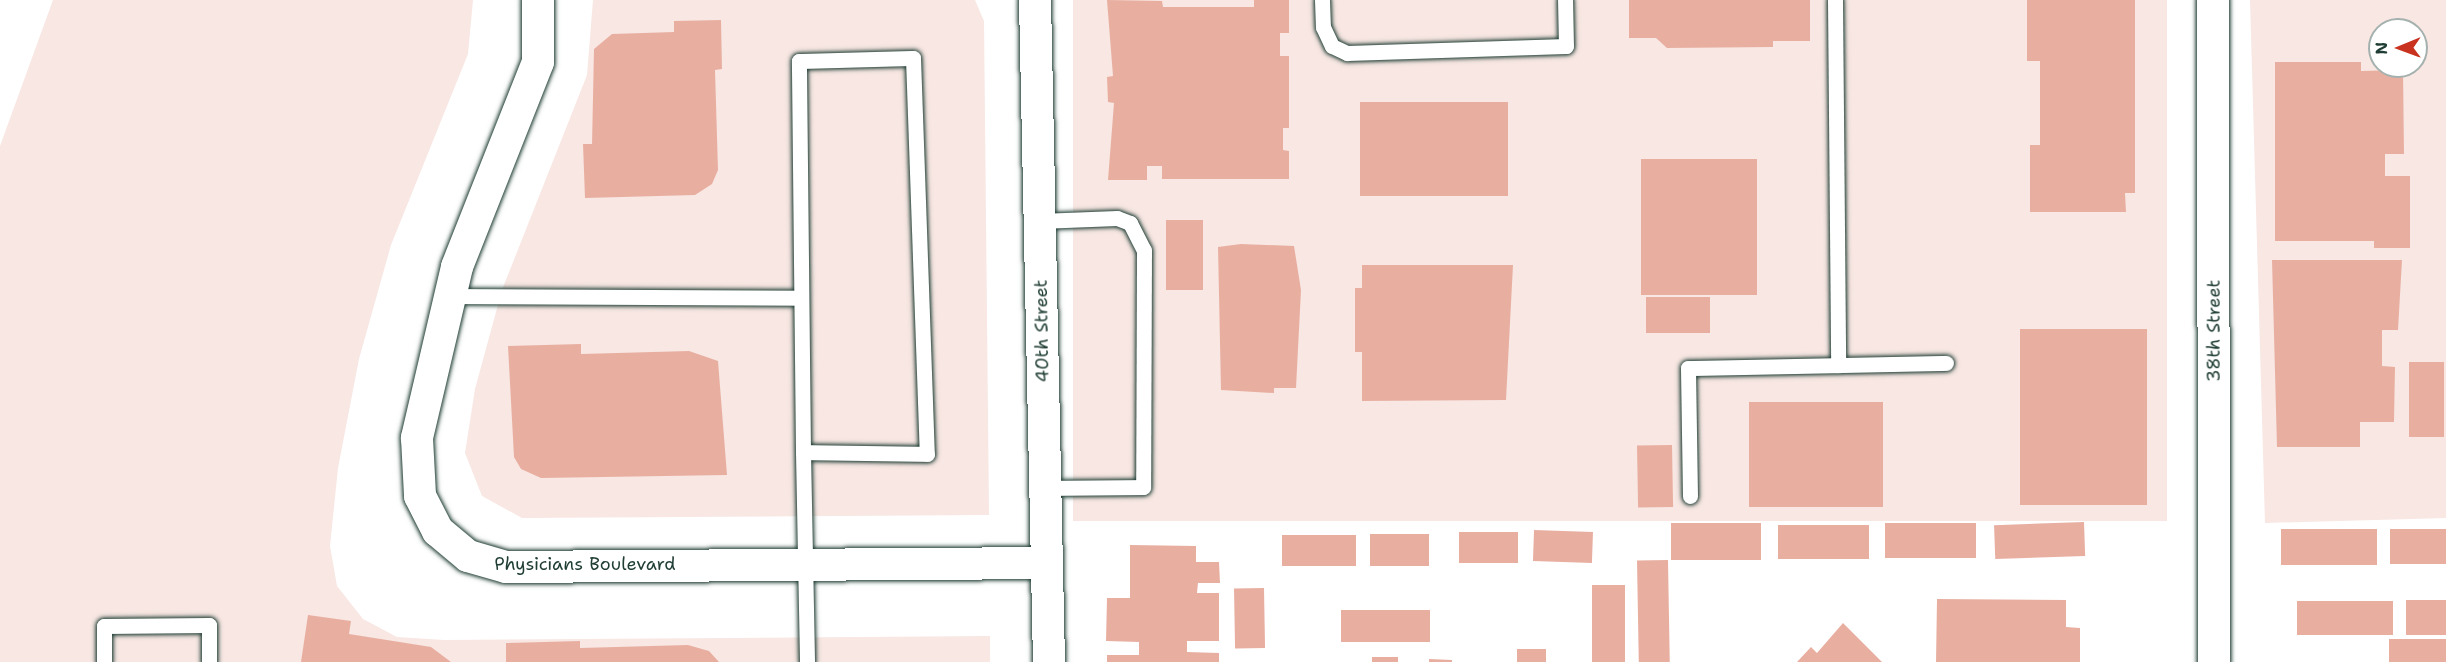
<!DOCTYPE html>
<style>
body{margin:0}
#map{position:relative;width:2446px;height:662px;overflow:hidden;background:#fff;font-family:"Shantell Sans",sans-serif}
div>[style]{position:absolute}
.built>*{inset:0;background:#f8e7e3;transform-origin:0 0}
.building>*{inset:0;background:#e8afa1;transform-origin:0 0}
.roads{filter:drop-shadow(0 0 2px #1f3d34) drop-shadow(0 0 2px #1f3d34)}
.lane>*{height:15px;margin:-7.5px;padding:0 7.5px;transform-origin:7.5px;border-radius:7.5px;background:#fff}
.street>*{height:32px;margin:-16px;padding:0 16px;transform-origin:16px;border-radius:16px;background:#fff}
span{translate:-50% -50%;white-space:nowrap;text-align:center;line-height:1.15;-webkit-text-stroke:4.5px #fff;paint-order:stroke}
.street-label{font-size:18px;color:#1f3d34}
.north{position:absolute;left:2368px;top:18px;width:60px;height:60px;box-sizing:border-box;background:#fff;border:2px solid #a5b1ae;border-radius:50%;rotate:269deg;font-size:16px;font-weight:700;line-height:24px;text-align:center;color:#1f3d34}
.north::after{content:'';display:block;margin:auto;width:21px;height:27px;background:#c8321e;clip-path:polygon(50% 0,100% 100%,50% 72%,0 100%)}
</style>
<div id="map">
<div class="built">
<div style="clip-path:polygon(53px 0,473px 0,468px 54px,391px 245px,359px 359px,338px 468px,330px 546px,337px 586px,363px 619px,397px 637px,444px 640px,990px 636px,990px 662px,0 662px,0 146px)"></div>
<div style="clip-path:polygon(593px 0,975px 0,984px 21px,989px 515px,522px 518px,482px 496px,465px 453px,475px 389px,502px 290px,587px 75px)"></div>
<div style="left:1073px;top:0;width:1094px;height:521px"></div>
<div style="clip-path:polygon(evenodd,2250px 0,2446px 0,2446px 518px,2265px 523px,2250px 0,2380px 30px,2416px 30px,2416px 66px,2380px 66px,2380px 30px)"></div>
</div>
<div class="building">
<div style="clip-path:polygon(1107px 0,1162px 1px,1163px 7px,1254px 7px,1254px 0,1289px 0,1289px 33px,1280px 33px,1280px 56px,1289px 56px,1289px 128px,1283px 128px,1283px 150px,1289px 151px,1289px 179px,1162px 179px,1162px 166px,1147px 166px,1147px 180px,1108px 180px,1114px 103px,1108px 102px,1107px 77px,1113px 76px)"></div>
<div style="clip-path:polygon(1629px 0,1810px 0,1810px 41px,1773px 41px,1773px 47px,1667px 48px,1656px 38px,1629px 38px)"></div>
<div style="clip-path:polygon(2027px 0,2135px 0,2135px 193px,2125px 193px,2126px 212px,2030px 212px,2030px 145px,2040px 145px,2040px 61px,2027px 61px)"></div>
<div style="clip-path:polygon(721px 20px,722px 69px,715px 70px,718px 170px,712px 184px,695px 195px,585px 198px,583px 144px,592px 144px,594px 49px,612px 34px,674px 32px,674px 21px)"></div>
<div style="clip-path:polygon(2275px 62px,2361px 62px,2361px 71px,2403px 70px,2404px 154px,2385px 154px,2385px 176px,2410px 176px,2410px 248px,2374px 248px,2374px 241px,2275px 241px)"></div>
<div style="left:1508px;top:102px;width:94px;height:148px;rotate:90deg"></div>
<div style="left:1641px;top:159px;width:116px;height:136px"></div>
<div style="left:1166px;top:220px;width:37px;height:70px"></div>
<div style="clip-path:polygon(1241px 244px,1294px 246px,1301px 290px,1296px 388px,1274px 388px,1274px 393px,1221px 390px,1218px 247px)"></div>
<div style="clip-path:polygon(2272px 260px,2402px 260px,2398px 330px,2382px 330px,2382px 366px,2395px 367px,2394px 422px,2360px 422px,2360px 447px,2277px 447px)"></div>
<div style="clip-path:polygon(1362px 265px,1513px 265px,1506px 400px,1362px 401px,1362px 352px,1355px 352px,1355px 288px,1362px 288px)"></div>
<div style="left:1710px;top:297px;width:36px;height:64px;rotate:90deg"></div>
<div style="left:2147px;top:329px;width:176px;height:127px;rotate:90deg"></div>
<div style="clip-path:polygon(581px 344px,581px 354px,689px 351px,718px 361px,727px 475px,541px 478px,521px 469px,514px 457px,508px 346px)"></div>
<div style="left:2409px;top:362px;width:35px;height:75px"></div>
<div style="left:1749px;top:402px;width:134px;height:105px"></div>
<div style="left:1672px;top:445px;width:62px;height:35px;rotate:89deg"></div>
<div style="left:2084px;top:522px;width:34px;height:90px;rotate:88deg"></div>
<div style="left:1761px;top:523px;width:37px;height:90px;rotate:90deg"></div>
<div style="left:1976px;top:523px;width:35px;height:91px;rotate:90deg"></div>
<div style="left:1869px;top:525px;width:34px;height:91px;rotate:90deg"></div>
<div style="left:2281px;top:529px;width:96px;height:36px"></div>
<div style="left:2390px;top:529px;width:56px;height:35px"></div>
<div style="left:1459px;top:532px;width:59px;height:31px"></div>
<div style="left:1593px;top:532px;width:31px;height:59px;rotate:92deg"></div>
<div style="left:1370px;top:534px;width:59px;height:32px"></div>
<div style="left:1282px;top:535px;width:74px;height:31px"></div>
<div style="clip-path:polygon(1130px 545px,1196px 546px,1196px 562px,1219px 562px,1220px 583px,1198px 583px,1197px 593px,1219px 593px,1219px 641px,1187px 641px,1187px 652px,1219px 653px,1219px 662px,1107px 662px,1107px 655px,1139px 655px,1139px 642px,1106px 641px,1107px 598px,1130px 598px)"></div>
<div style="left:1668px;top:560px;width:102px;height:31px;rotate:89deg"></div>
<div style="left:1592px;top:585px;width:33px;height:77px"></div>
<div style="left:1264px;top:588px;width:60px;height:30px;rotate:89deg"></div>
<div style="clip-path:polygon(1937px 599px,2066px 600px,2066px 627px,2080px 628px,2080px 662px,1936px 662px)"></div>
<div style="left:2406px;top:600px;width:40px;height:35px"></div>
<div style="left:2393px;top:601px;width:34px;height:96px;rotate:90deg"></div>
<div style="left:1430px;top:610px;width:32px;height:89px;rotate:90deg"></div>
<div style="clip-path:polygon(308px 615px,351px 621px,349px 634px,431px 647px,451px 662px,301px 662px)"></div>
<div style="clip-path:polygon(1843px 623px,1882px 662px,1797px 662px,1811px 647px,1817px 653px)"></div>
<div style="left:2389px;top:639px;width:57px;height:23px"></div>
<div style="clip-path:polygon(580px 641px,580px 648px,688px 645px,709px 651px,719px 662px,506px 662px,506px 643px)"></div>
<div style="left:1517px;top:649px;width:29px;height:13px"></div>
<div style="left:1372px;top:657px;width:26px;height:5px"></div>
<div style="clip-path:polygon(1429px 659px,1452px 660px,1452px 662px,1429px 662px)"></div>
</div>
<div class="roads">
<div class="lane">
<div style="left:1322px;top:0;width:27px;rotate:88deg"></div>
<div style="left:1323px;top:27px;width:21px;rotate:65deg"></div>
<div style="left:1332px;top:46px;width:17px;rotate:25deg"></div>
<div style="left:1347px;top:53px;width:219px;rotate:-1.8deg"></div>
<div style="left:1566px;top:46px;width:46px;rotate:-91.2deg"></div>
<div style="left:1835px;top:0;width:365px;rotate:89.5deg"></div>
<div style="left:1838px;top:365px;width:108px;rotate:-1.1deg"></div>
<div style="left:913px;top:58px;width:396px;rotate:88deg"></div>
<div style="left:927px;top:454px;width:124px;rotate:-179.1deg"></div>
<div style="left:803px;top:452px;width:391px;rotate:-90.6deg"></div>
<div style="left:799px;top:61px;width:114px;rotate:-1.5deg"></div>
<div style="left:1039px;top:221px;width:78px;rotate:-2.2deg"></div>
<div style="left:1117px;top:218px;width:14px;rotate:21deg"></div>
<div style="left:1130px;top:223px;width:30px;rotate:63deg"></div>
<div style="left:1144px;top:250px;width:237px;rotate:90.2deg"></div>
<div style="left:1143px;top:487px;width:98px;rotate:179.4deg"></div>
<div style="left:450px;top:296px;width:348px;rotate:0.3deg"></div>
<div style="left:803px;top:452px;width:210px;rotate:88.9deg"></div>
<div style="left:1690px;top:496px;width:128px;rotate:-90.9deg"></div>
<div style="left:1688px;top:368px;width:150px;rotate:-1.1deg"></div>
<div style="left:104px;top:662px;width:36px;rotate:-90deg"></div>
<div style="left:104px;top:626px;width:105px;rotate:-0.5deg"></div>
<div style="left:209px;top:625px;width:37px;rotate:90deg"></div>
</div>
<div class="street">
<div style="left:538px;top:0;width:62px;rotate:90deg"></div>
<div style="left:538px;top:62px;width:220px;rotate:111.6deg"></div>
<div style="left:457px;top:267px;width:176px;rotate:103.2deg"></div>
<div style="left:417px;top:438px;width:58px;rotate:87deg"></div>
<div style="left:420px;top:496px;width:39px;rotate:63deg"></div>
<div style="left:438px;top:531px;width:39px;rotate:40deg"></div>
<div style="left:468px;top:556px;width:40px;rotate:16deg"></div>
<div style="left:506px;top:567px;width:541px;rotate:-0.42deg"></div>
<div style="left:1035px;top:0;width:662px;rotate:88.79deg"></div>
<div style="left:2213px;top:0;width:662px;rotate:89.91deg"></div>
</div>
</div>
<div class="street-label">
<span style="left:1042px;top:331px;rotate:-91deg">40th Street</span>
<span style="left:2214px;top:331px;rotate:-90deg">38th Street</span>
<span style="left:585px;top:564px">Physicians Boulevard</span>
</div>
<div class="north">N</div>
</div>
